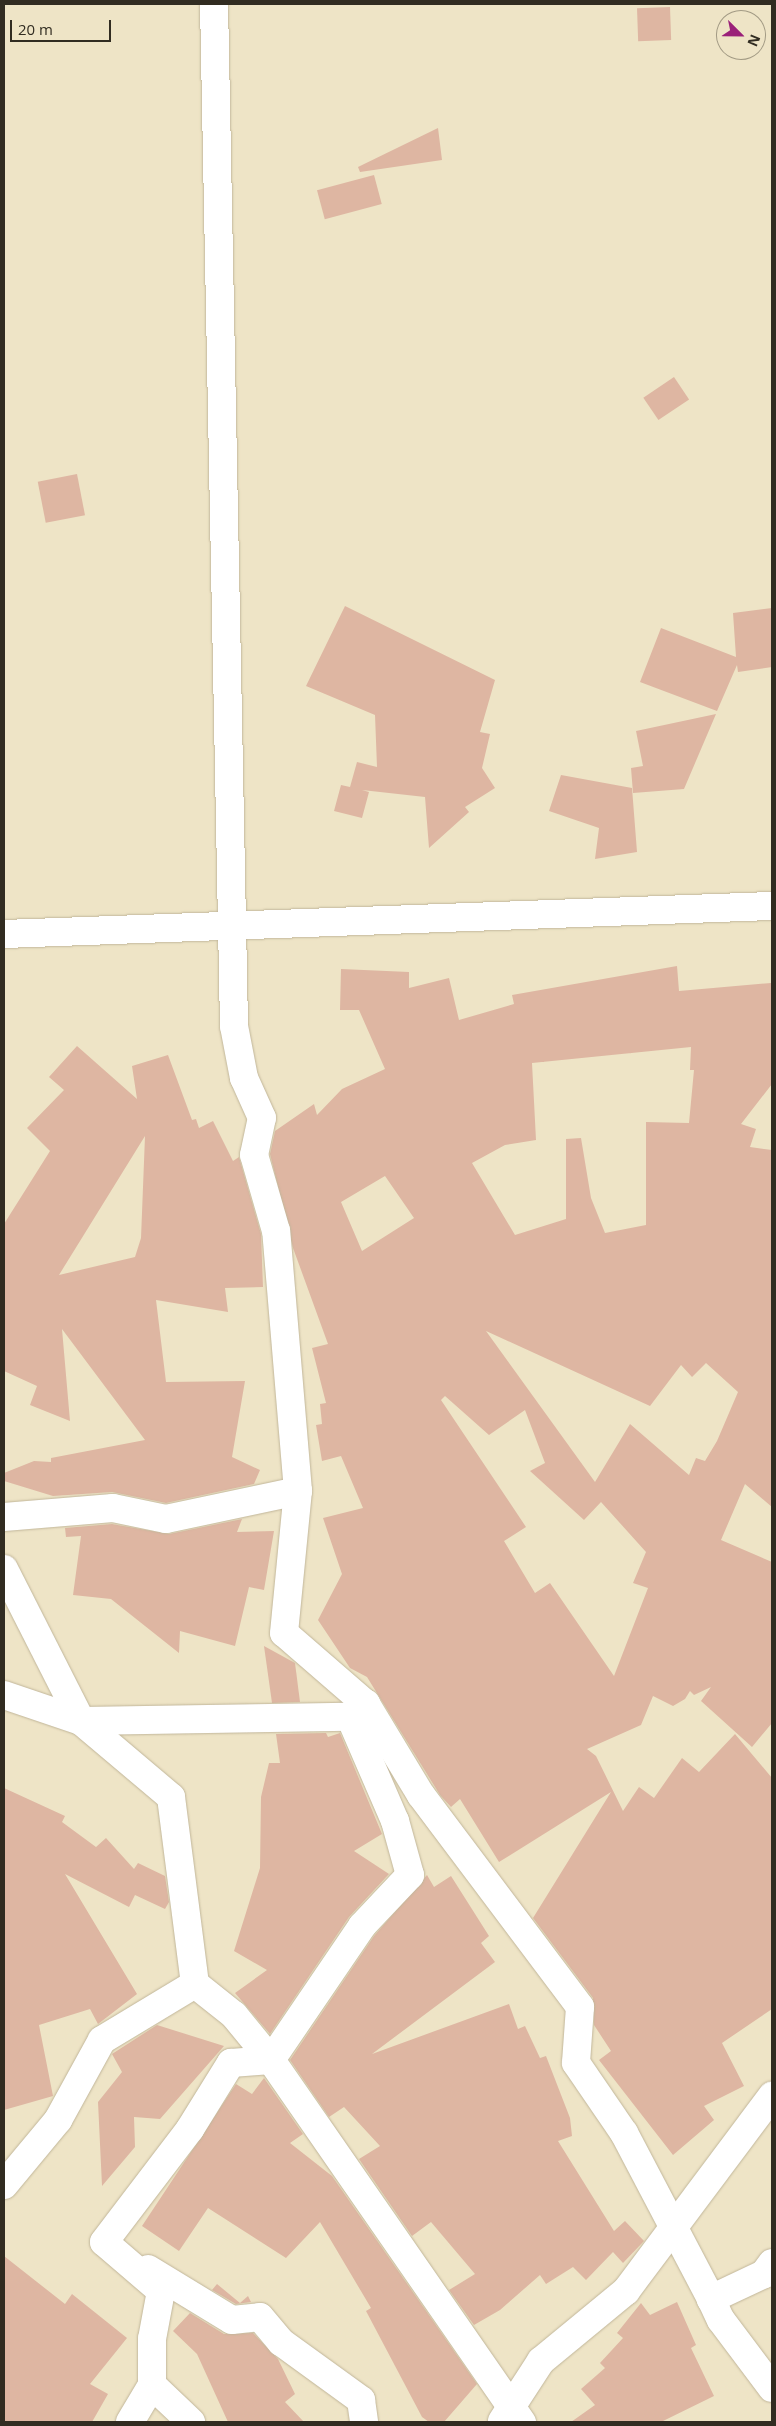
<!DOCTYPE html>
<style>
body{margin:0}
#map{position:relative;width:776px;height:2426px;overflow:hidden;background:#eee4c6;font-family:"Open Sans",sans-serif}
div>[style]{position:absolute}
.building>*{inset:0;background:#deb6a2;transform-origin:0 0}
.roads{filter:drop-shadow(0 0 1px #c1b69a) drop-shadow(0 0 1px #c1b69a)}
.minor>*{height:28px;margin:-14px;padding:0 14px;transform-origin:14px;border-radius:14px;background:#fff}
span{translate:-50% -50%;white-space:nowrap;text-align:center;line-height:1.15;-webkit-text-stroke:4px #eee4c6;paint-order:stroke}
.frame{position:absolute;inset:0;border:5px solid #312c21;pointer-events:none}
.north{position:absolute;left:716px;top:10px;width:50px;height:50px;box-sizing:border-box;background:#eee4c6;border:1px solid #a29a84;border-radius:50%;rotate:113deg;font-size:14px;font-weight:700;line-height:20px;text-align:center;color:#312c21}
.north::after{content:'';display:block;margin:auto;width:18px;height:22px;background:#9a2079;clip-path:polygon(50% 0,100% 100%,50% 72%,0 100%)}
.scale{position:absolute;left:10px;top:20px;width:101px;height:22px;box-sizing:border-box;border:2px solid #312c21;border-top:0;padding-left:6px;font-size:15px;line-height:18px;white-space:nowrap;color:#312c21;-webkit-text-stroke:4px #eee4c6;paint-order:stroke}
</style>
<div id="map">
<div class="building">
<div style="left:670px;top:7px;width:33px;height:33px;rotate:88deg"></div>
<div style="clip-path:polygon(438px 128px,442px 160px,360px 172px,358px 167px)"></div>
<div style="left:374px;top:175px;width:30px;height:59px;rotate:75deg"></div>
<div style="left:674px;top:377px;width:27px;height:37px;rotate:56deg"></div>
<div style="left:77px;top:474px;width:42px;height:40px;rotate:79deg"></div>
<div style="clip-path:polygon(345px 606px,495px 680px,480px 732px,490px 734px,482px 768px,495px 788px,465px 807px,469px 812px,429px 848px,425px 797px,362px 790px,369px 792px,362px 818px,334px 811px,341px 785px,350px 787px,357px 762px,377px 767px,375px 715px,306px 686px)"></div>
<div style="clip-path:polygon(772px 608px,772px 667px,738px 672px,737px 665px,717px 711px,640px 682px,661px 628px,736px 657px,733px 613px)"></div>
<div style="clip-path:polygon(716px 714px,684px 789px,633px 793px,631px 768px,643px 766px,636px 731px)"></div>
<div style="clip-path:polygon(561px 775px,632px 788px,637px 852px,595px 859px,599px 828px,549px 811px)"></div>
<div style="clip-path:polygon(evenodd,677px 966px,679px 991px,771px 983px,772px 1084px,741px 1124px,756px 1129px,750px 1147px,772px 1150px,772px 1507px,745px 1484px,721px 1540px,772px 1562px,772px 1723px,752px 1747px,701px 1701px,711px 1687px,694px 1695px,690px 1691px,685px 1699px,673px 1706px,653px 1696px,641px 1725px,587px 1749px,596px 1756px,623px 1811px,639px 1787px,654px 1798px,682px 1758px,699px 1772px,735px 1734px,772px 1778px,772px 2009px,722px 2043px,744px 2086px,704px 2106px,714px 2120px,673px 2155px,599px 2060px,611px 2051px,594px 2025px,593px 1998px,533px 1918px,611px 1792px,499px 1862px,460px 1799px,451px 1807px,440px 1795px,367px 1677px,350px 1668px,318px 1620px,342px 1574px,323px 1518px,363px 1508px,341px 1456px,322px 1461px,316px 1425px,322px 1424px,320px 1404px,326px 1403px,312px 1348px,328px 1344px,293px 1248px,270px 1154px,275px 1131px,314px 1104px,317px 1115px,342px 1089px,385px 1069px,359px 1010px,340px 1010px,341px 969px,409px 972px,409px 988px,449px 978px,459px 1020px,514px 1004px,512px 995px,677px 966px,691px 1047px,690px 1070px,694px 1070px,689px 1123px,646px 1122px,646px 1225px,605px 1233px,591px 1198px,581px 1138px,566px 1139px,566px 1219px,515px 1235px,472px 1163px,505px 1145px,536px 1140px,532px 1063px,691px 1047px,677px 966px,385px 1176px,414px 1218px,362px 1251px,341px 1202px,385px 1176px,677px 966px,486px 1331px,650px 1406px,681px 1365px,692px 1377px,706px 1363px,738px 1392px,717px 1441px,705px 1461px,696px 1458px,689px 1475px,630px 1424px,595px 1482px,486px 1331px,677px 966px,445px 1396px,489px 1435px,525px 1410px,545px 1463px,530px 1471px,584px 1520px,601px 1502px,646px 1552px,633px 1583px,648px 1588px,614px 1676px,550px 1583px,535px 1593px,504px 1541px,526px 1527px,441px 1400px,445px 1396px)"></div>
<div style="clip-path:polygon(evenodd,77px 1046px,137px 1099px,132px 1066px,168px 1055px,192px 1120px,196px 1119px,199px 1128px,213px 1121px,233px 1161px,239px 1157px,261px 1234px,263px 1287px,225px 1288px,228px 1312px,156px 1300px,166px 1382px,245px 1381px,232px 1457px,260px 1470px,254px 1484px,166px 1503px,112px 1492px,53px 1496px,4px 1481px,4px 1473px,34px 1461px,51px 1462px,51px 1458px,145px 1440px,62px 1329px,70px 1421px,30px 1405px,37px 1386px,4px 1371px,4px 1224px,50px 1151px,27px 1128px,64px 1090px,49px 1077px,77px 1046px,145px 1136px,141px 1238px,135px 1257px,59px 1275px,145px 1136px)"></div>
<div style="clip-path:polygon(242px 1519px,237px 1532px,274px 1531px,264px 1590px,249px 1587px,235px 1646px,180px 1631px,179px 1653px,111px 1599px,73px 1595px,81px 1536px,66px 1537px,65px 1528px,112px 1524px,169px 1534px)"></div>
<div style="clip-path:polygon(264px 1646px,295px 1663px,300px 1702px,272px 1703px)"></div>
<div style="clip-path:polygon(326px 1733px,328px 1737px,340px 1733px,382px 1834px,354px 1851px,389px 1874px,349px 1917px,270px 2034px,235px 1993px,267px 1970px,234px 1951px,260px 1868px,261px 1797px,269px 1763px,280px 1763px,276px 1734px)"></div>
<div style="clip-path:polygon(4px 1788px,65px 1816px,62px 1822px,96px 1847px,106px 1838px,134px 1869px,138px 1863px,165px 1876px,169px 1902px,165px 1909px,135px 1895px,129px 1907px,65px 1874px,137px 1994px,98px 2024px,90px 2009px,39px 2025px,53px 2096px,4px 2110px)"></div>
<div style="clip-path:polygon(427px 1875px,434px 1887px,451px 1876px,489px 1936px,481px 1943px,495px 1962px,372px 2054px,509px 2004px,518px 2029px,525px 2026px,540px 2058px,546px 2056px,570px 2118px,572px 2136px,558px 2141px,614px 2231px,625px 2221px,644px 2241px,623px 2263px,613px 2252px,586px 2280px,573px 2267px,546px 2284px,540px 2275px,500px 2310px,474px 2325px,449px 2290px,475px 2274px,431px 2222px,412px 2236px,359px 2159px,380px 2146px,344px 2107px,329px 2117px,290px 2060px,374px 1936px)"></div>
<div style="clip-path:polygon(157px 2025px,224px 2046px,160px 2119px,134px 2117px,135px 2147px,102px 2186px,98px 2102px,122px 2072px,112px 2054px)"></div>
<div style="clip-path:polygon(264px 2078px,303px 2134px,290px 2143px,332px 2176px,477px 2384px,444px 2422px,429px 2422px,422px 2417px,366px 2311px,371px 2308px,320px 2222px,286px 2258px,208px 2208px,179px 2251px,142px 2226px,236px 2084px,252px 2094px)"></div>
<div style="clip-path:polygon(4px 2256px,65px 2304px,72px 2294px,127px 2338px,90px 2384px,108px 2394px,92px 2422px,4px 2422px)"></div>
<div style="clip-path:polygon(217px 2284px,240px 2303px,248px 2296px,251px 2302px,236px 2304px,212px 2290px)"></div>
<div style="clip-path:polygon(677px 2302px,696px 2345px,691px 2348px,714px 2396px,661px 2422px,571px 2422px,595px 2405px,581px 2389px,605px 2368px,600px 2363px,623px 2338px,617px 2333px,641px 2303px,650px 2315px)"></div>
<div style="clip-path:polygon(190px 2313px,224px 2334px,253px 2333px,278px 2359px,295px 2394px,285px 2402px,304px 2422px,228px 2422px,197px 2354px,173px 2331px)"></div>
</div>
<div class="roads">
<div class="minor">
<div style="left:4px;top:934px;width:769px;rotate:-2.09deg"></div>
<div style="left:4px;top:1517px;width:109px;rotate:-4.7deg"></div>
<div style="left:113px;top:1508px;width:54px;rotate:11.7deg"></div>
<div style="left:166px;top:1519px;width:135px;rotate:-12deg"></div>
<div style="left:4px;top:1569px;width:170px;rotate:63.1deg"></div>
<div style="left:81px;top:1721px;width:118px;rotate:40.2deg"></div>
<div style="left:171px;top:1797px;width:189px;rotate:82.7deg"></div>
<div style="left:195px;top:1984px;width:50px;rotate:38.5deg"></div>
<div style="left:234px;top:2015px;width:58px;rotate:50.6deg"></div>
<div style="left:271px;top:2060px;width:441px;rotate:55.3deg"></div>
<div style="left:4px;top:1695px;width:81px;rotate:18.7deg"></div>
<div style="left:81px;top:1721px;width:269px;rotate:-0.9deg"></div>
<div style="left:366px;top:1704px;width:106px;rotate:58.9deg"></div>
<div style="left:421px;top:1795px;width:265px;rotate:53.1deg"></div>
<div style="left:580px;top:2007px;width:56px;rotate:94.1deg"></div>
<div style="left:576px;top:2063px;width:85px;rotate:55.6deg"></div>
<div style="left:624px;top:2133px;width:187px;rotate:62.3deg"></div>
<div style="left:4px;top:2185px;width:85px;rotate:-50.3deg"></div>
<div style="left:58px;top:2120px;width:91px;rotate:-61.2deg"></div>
<div style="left:102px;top:2040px;width:109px;rotate:-31.1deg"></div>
<div style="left:772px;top:2263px;width:14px;rotate:126deg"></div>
<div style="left:764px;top:2274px;width:59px;rotate:154.7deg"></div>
<div style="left:711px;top:2299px;width:23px;rotate:65deg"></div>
<div style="left:721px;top:2320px;width:85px;rotate:53.1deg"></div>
<div style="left:148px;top:2269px;width:98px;rotate:31.3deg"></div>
<div style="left:232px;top:2320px;width:28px;rotate:-6deg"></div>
<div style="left:260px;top:2317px;width:33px;rotate:50deg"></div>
<div style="left:281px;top:2342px;width:99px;rotate:35.9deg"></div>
<div style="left:361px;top:2400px;width:22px;rotate:82deg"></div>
<div style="left:152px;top:2385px;width:54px;rotate:43.5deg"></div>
<div style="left:502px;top:2421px;width:72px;rotate:-57deg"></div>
<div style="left:541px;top:2361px;width:110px;rotate:-39.5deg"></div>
<div style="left:626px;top:2291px;width:244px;rotate:-53.2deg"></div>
<div style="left:130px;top:2422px;width:43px;rotate:-59.3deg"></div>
<div style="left:152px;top:2385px;width:46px;rotate:-90deg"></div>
<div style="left:152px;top:2339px;width:49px;rotate:-79.4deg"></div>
<div style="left:161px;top:2291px;width:75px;rotate:-139.3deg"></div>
<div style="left:104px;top:2242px;width:142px;rotate:-52.7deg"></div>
<div style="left:190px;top:2129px;width:78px;rotate:-58.2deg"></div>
<div style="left:231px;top:2063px;width:40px;rotate:-4.3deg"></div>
<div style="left:271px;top:2060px;width:162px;rotate:-55.8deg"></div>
<div style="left:362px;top:1926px;width:70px;rotate:-46.7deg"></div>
<div style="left:410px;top:1875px;width:56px;rotate:-105.5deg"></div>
<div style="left:395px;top:1821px;width:113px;rotate:-113.4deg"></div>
<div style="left:350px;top:1717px;width:21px;rotate:-39deg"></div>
<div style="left:366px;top:1704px;width:108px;rotate:-139.1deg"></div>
<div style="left:284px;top:1633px;width:143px;rotate:-84.4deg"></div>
<div style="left:298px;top:1491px;width:261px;rotate:-94.8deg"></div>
<div style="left:276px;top:1231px;width:79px;rotate:-106.1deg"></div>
<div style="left:254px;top:1155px;width:38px;rotate:-78deg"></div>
<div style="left:262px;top:1118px;width:44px;rotate:-114.2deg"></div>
<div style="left:244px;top:1078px;width:53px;rotate:-100.9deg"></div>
<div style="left:234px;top:1026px;width:1022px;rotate:-91.12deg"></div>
</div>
</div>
<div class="frame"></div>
<div class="north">N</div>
<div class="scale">20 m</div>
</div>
